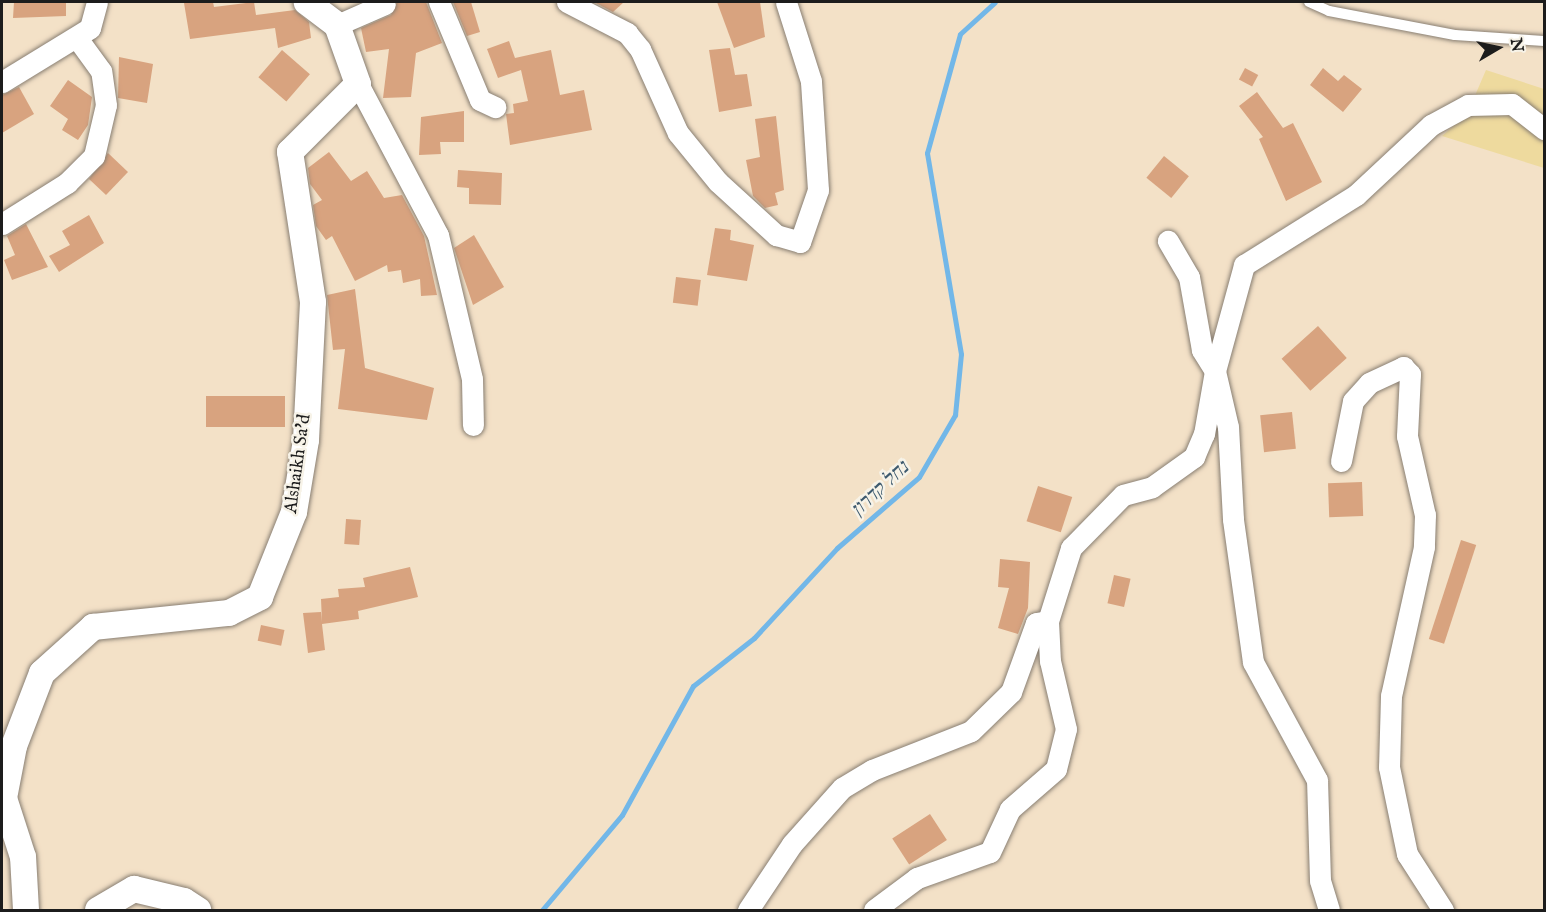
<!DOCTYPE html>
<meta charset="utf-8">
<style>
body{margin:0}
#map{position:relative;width:1546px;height:912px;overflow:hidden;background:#f3e1c7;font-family:"IM FELL English","Frank Ruhl Libre",serif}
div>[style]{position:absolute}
.sand>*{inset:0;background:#eeda9e}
.stream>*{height:5px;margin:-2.5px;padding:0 2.5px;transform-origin:2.5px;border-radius:2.5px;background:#72b7e8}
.building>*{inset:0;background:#d8a37f;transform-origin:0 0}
.roads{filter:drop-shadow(0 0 2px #887e72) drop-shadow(0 0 2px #887e72)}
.service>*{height:10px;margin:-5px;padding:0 5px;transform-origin:5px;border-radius:5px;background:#fff}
.minor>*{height:21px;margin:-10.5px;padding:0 10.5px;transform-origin:10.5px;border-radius:10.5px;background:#fff}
.tertiary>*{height:26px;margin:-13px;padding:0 13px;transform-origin:13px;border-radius:13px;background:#fff}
span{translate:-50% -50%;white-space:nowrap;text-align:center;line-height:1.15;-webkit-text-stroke:5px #f7f3e8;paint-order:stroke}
.street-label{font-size:18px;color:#1c1c1c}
.water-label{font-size:20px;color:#3e5a6e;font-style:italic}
.frame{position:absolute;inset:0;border:3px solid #1c1c1c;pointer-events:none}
.north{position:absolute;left:1468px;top:18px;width:60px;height:60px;-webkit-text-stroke:4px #f7f3e8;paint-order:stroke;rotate:81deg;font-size:16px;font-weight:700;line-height:24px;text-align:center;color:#1c1c1c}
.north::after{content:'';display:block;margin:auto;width:21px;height:27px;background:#1c1c1c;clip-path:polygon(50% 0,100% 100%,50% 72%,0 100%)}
</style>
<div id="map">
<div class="sand">
<div style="clip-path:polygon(1486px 70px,1544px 89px,1544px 168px,1442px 136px,1467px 114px)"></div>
</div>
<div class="stream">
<div style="left:542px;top:910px;width:124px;rotate:-49.9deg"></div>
<div style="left:622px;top:815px;width:147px;rotate:-61.2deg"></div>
<div style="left:693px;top:686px;width:78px;rotate:-38.2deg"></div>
<div style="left:754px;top:638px;width:122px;rotate:-47.3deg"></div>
<div style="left:837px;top:548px;width:108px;rotate:-40.9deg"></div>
<div style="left:919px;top:477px;width:72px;rotate:-59.9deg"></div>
<div style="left:955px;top:415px;width:61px;rotate:-84.4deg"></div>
<div style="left:961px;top:354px;width:204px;rotate:-99.6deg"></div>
<div style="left:927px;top:153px;width:123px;rotate:-74.5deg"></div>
<div style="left:960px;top:34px;width:47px;rotate:-42.4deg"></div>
</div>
<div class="building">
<div style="clip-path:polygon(14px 2px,66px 2px,66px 16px,13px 18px)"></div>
<div style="clip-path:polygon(213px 2px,214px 7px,254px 2px,256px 15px,295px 10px,309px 22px,311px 38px,278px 48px,275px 28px,190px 39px,184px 3px)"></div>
<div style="clip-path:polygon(397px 2px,426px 2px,442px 43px,416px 53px,411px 97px,383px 98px,389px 49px,366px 52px,361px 28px,391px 15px)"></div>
<div style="clip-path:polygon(453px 2px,471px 2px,480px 32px,467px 36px)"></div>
<div style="clip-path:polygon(594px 2px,624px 2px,613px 12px)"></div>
<div style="clip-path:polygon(717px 2px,760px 2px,765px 37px,734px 48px)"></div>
<div style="clip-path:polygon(509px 41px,515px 58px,551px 50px,560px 95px,584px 90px,592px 130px,510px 145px,506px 114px,514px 113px,513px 104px,528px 101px,521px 70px,498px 78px,487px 49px)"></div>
<div style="clip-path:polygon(730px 48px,735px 75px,747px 74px,752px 106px,719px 112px,709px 50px)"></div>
<div style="left:282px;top:50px;width:37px;height:36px;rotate:41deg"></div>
<div style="clip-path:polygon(119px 57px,153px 64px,147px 103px,118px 98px)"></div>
<div style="left:1245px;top:68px;width:15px;height:13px;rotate:28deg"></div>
<div style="clip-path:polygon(1323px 68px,1338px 81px,1344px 75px,1362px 89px,1343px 112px,1310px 85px)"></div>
<div style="clip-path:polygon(68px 80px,92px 97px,88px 125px,78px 140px,62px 130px,68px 119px,50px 106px)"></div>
<div style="clip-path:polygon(19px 87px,34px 114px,2px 133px,2px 95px)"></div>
<div style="clip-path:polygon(1257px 92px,1283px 128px,1293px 123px,1322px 182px,1286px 201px,1259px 139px,1263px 137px,1239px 106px)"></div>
<div style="clip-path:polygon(464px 111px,464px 142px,440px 142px,441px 154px,419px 155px,421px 117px)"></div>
<div style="clip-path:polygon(776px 116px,784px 190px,775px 193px,778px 205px,765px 208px,753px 196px,746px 160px,760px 157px,755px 119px)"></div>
<div style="clip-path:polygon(329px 152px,351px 181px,367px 171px,384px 198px,402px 195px,424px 236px,437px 295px,421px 296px,420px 279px,403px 283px,401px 270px,388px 272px,387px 265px,355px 281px,332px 236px,326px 240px,316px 226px,313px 205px,322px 200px,310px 184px,308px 168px)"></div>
<div style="clip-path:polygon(108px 153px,128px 172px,106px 195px,89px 179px)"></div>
<div style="left:1164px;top:156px;width:32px;height:28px;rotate:39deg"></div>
<div style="clip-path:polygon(458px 170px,502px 173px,501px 205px,469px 204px,469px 188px,457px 187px)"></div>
<div style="clip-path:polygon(89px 215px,104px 243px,59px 272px,49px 256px,70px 245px,62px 231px)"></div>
<div style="clip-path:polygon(26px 224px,48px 267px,12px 280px,4px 260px,15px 255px,7px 236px)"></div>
<div style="clip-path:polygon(715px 228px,731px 230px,730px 240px,754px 245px,747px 281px,707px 275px)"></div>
<div style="clip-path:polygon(474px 235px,504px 287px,473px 305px,454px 248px)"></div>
<div style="left:676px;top:277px;width:25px;height:26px;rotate:7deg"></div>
<div style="clip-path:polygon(355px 289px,365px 368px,434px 388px,427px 420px,338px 409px,345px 349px,333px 350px,327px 295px)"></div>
<div style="left:1318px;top:326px;width:43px;height:49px;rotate:48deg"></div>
<div style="left:206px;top:396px;width:79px;height:31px"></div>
<div style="left:1292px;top:412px;width:37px;height:32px;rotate:84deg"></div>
<div style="left:1362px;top:482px;width:34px;height:34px;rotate:88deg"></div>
<div style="left:1038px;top:486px;width:36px;height:37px;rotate:18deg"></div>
<div style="left:346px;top:519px;width:15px;height:25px;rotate:4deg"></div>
<div style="left:1461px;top:540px;width:16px;height:104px;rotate:18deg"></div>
<div style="clip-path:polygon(1000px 559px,1030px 562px,1028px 608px,1018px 634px,998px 628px,1009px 588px,998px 587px)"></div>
<div style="clip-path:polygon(410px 567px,418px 597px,358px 611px,359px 619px,322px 624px,325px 650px,308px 653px,303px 613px,321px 612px,322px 622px,321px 599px,339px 597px,338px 589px,365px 587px,363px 578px)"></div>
<div style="left:1114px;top:575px;width:17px;height:29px;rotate:13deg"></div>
<div style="left:261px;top:625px;width:24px;height:16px;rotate:12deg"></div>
<div style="left:930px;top:814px;width:31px;height:45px;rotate:57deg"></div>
</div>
<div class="roads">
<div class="service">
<div style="left:1309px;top:2px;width:22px;rotate:24deg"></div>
<div style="left:1329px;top:11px;width:128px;rotate:10.8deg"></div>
<div style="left:1455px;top:35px;width:89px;rotate:3.9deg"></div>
</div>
<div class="minor">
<div style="left:439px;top:2px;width:106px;rotate:67.3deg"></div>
<div style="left:480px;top:100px;width:17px;rotate:25deg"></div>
<div style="left:567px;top:2px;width:68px;rotate:27.3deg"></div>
<div style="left:627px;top:33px;width:21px;rotate:51deg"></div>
<div style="left:640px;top:49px;width:92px;rotate:65.7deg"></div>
<div style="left:678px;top:133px;width:63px;rotate:50.8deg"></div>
<div style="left:718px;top:182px;width:79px;rotate:42.4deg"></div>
<div style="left:776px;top:235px;width:25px;rotate:16deg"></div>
<div style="left:800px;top:242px;width:55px;rotate:-70.9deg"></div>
<div style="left:818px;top:190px;width:109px;rotate:-93.7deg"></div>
<div style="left:811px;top:81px;width:83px;rotate:-107.6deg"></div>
<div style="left:337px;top:25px;width:52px;rotate:-23.6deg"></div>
<div style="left:2px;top:82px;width:103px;rotate:-31.5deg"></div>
<div style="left:90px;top:28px;width:27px;rotate:-75deg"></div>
<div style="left:358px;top:84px;width:171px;rotate:62.1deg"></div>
<div style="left:438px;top:235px;width:148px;rotate:76.7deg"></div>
<div style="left:472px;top:379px;width:46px;rotate:88.8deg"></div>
<div style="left:2px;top:224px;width:77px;rotate:-32.2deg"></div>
<div style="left:67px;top:183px;width:38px;rotate:-45deg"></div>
<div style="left:94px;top:156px;width:52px;rotate:-76.8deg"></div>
<div style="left:106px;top:105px;width:34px;rotate:-98deg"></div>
<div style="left:101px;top:71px;width:41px;rotate:-126deg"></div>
<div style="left:1341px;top:461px;width:61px;rotate:-78.7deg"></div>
<div style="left:1353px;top:401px;width:24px;rotate:-48deg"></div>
<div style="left:1369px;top:383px;width:38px;rotate:-25deg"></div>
<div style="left:1403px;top:367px;width:10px;rotate:45deg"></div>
<div style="left:1410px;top:374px;width:62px;rotate:92.8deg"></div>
<div style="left:1407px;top:436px;width:81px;rotate:77.2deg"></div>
<div style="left:1425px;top:515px;width:32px;rotate:92deg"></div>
<div style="left:1424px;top:547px;width:153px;rotate:102.5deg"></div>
<div style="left:1391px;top:696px;width:71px;rotate:91.6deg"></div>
<div style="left:1389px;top:767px;width:89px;rotate:78.3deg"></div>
<div style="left:1407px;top:854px;width:67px;rotate:57.3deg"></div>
<div style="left:748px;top:910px;width:79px;rotate:-56.3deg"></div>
<div style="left:792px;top:844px;width:75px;rotate:-48.2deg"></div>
<div style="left:842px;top:788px;width:35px;rotate:-31deg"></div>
<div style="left:872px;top:770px;width:106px;rotate:-21.5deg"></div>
<div style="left:971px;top:731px;width:56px;rotate:-44.3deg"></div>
<div style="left:1011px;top:692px;width:73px;rotate:-70.1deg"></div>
<div style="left:1036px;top:623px;width:12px;rotate:-9deg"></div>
<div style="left:874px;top:910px;width:54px;rotate:-36.7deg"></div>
<div style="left:917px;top:878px;width:77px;rotate:-19.6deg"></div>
<div style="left:990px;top:852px;width:47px;rotate:-65.1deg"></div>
<div style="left:1010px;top:809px;width:61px;rotate:-41deg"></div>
<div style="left:1056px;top:769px;width:41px;rotate:-76deg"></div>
<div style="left:1066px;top:729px;width:70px;rotate:-103.2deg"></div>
<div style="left:1050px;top:661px;width:40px;rotate:-92.9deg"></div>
<div style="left:1048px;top:621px;width:77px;rotate:-72.5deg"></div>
<div style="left:1071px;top:548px;width:74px;rotate:-45.5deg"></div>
<div style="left:1123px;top:495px;width:30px;rotate:-15deg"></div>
<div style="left:1152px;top:487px;width:52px;rotate:-35.5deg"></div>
<div style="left:1194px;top:457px;width:25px;rotate:-67deg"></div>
<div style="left:1204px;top:434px;width:64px;rotate:-80.1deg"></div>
<div style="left:1215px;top:371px;width:25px;rotate:-122deg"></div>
<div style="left:1202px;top:350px;width:74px;rotate:-100.1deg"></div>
<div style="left:1189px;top:277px;width:42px;rotate:-120.3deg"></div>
<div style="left:1329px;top:910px;width:31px;rotate:-107deg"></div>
<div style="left:1320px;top:880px;width:100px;rotate:-91.7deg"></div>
<div style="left:1317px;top:780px;width:134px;rotate:-118.5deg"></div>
<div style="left:1253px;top:662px;width:144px;rotate:-98deg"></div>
<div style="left:1233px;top:519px;width:92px;rotate:-93.1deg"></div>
<div style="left:1228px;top:427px;width:57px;rotate:-103.1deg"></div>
<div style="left:1215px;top:371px;width:110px;rotate:-74.7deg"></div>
<div style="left:1244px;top:265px;width:132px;rotate:-32deg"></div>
<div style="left:1356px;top:195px;width:103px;rotate:-43deg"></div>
<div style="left:1431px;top:125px;width:42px;rotate:-28.4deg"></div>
<div style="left:1468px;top:105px;width:44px;rotate:-1.3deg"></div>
<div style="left:1512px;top:104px;width:41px;rotate:38deg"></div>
</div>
<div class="tertiary">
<div style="left:26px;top:910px;width:53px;rotate:-93.2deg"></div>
<div style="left:23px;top:857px;width:62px;rotate:-107.9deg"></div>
<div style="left:4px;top:798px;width:53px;rotate:-79.1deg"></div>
<div style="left:14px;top:746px;width:78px;rotate:-69deg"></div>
<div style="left:42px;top:673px;width:69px;rotate:-42deg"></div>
<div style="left:93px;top:627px;width:137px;rotate:-5.9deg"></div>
<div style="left:229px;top:613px;width:35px;rotate:-27deg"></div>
<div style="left:260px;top:597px;width:92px;rotate:-68.2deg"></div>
<div style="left:294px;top:512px;width:73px;rotate:-80.5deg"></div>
<div style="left:306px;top:440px;width:138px;rotate:-87.1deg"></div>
<div style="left:313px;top:302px;width:152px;rotate:-98.7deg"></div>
<div style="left:290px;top:152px;width:96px;rotate:-45deg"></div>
<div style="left:358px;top:84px;width:63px;rotate:-109.6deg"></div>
<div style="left:337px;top:25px;width:38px;rotate:-143deg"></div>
<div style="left:98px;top:910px;width:42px;rotate:-30.3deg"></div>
<div style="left:134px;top:889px;width:51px;rotate:13.5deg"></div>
<div style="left:184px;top:901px;width:17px;rotate:33deg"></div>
</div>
</div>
<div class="street-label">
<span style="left:299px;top:464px;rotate:-82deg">Alshaikh Sa'd</span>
</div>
<div class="water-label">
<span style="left:880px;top:489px;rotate:-43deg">נחל קדרון</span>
</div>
<div class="frame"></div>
<div class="north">N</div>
</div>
